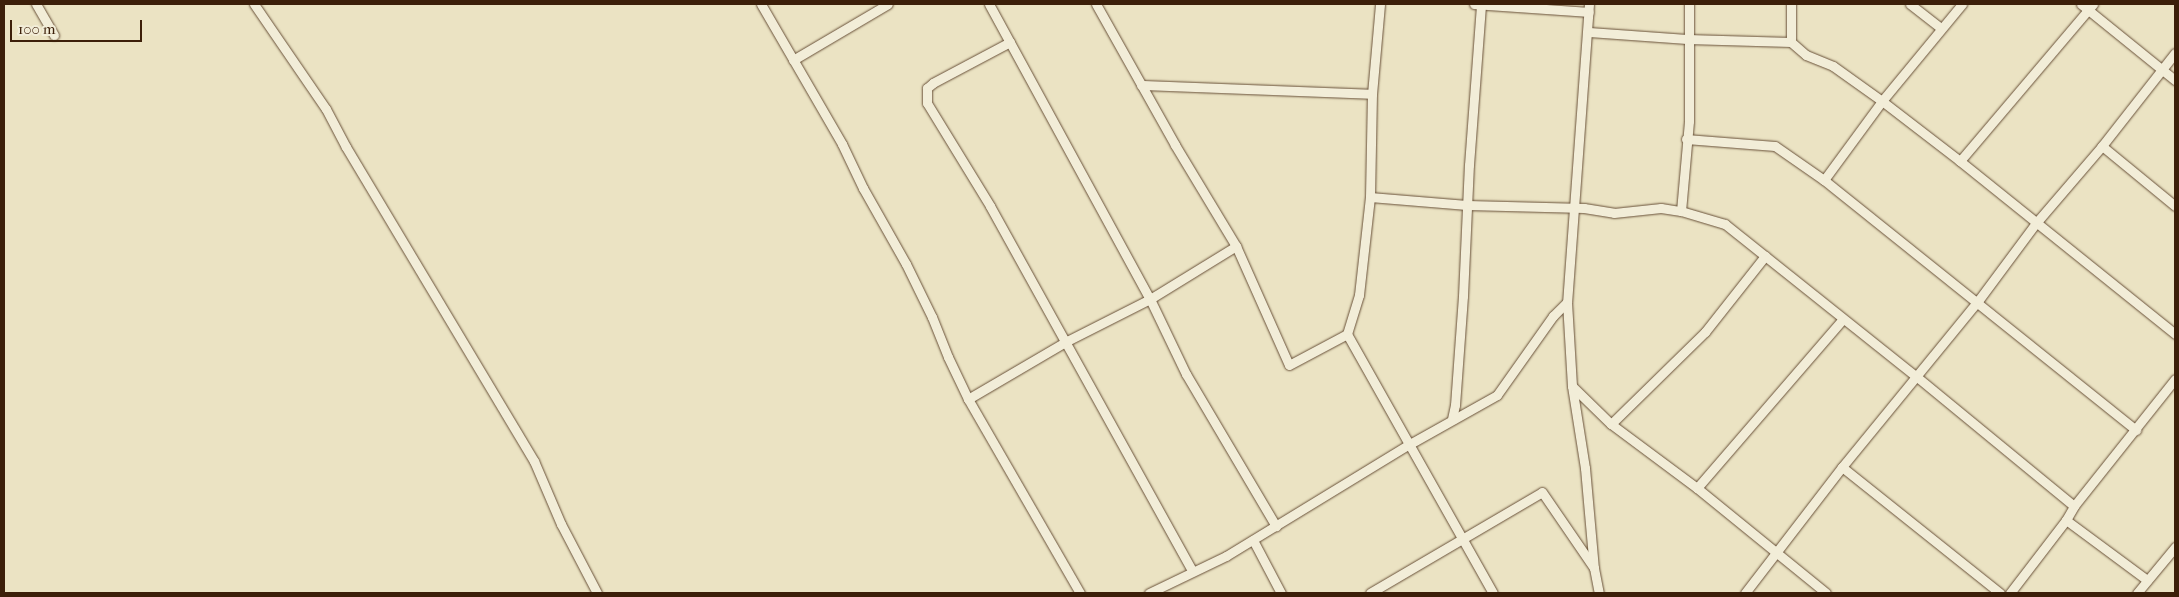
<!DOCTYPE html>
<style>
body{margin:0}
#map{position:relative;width:2179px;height:597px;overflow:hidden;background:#ebe3c3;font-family:"IM FELL French Canon",serif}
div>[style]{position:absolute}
.roads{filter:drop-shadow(0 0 1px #685038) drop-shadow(0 0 1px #685038)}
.minor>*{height:9px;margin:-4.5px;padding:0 4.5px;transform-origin:4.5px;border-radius:4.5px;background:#f2edd8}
span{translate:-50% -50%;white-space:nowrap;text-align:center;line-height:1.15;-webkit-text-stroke:4.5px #f2edd8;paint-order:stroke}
.frame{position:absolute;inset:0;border:5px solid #3c1f09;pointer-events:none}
.scale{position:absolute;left:10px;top:20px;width:132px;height:22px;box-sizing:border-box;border:2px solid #3c1f09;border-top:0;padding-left:6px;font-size:15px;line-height:18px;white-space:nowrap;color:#3c1f09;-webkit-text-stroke:4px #f2edd8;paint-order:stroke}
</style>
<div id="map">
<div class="roads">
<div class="minor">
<div style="left:36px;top:4px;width:36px;rotate:60deg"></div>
<div style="left:254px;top:4px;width:127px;rotate:55.6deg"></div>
<div style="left:326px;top:109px;width:43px;rotate:62.2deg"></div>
<div style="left:346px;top:147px;width:366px;rotate:59.1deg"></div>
<div style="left:534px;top:461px;width:69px;rotate:66.8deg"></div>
<div style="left:561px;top:524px;width:78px;rotate:62.4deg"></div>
<div style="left:761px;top:4px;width:162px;rotate:59.9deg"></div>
<div style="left:842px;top:144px;width:49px;rotate:64.5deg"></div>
<div style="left:863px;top:188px;width:87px;rotate:60.5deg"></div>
<div style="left:906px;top:264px;width:59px;rotate:63.9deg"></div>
<div style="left:932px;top:317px;width:43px;rotate:68.2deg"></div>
<div style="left:948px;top:357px;width:47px;rotate:64.5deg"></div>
<div style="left:968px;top:399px;width:224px;rotate:60deg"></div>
<div style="left:989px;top:4px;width:336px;rotate:61.4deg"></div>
<div style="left:1150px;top:299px;width:83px;rotate:64.4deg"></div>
<div style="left:1186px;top:374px;width:177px;rotate:59.4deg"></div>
<div style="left:1096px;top:4px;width:162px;rotate:60.7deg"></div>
<div style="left:1175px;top:145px;width:118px;rotate:58.9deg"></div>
<div style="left:1236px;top:246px;width:130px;rotate:66deg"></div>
<div style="left:1289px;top:365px;width:66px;rotate:-28.1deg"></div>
<div style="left:1347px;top:334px;width:297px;rotate:60.6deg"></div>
<div style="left:1474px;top:4px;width:115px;rotate:4deg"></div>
<div style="left:1589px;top:4px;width:299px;rotate:94.2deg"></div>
<div style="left:1567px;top:302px;width:84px;rotate:86.6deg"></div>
<div style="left:1572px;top:386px;width:83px;rotate:81deg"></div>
<div style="left:1585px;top:468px;width:100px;rotate:84.9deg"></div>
<div style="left:1594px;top:568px;width:25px;rotate:79deg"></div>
<div style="left:1910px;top:4px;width:39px;rotate:38deg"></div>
<div style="left:2081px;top:4px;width:121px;rotate:39deg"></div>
<div style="left:1589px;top:32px;width:98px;rotate:4.1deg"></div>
<div style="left:1687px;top:39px;width:104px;rotate:1.7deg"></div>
<div style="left:1791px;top:42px;width:20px;rotate:41deg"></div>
<div style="left:1806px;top:55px;width:29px;rotate:22deg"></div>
<div style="left:1833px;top:66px;width:60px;rotate:35.5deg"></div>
<div style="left:1882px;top:101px;width:98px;rotate:37.6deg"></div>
<div style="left:1960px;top:161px;width:276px;rotate:38.8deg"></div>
<div style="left:1010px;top:42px;width:87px;rotate:152deg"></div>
<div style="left:933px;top:83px;width:8px;rotate:140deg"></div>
<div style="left:927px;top:88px;width:15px;rotate:90deg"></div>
<div style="left:927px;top:103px;width:121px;rotate:58.5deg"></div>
<div style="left:990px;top:206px;width:417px;rotate:61deg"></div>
<div style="left:1791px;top:42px;width:38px;rotate:-90deg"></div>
<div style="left:793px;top:60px;width:110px;rotate:-30.5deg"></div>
<div style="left:1141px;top:85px;width:231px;rotate:2.2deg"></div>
<div style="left:1686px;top:139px;width:89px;rotate:4.5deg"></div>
<div style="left:1775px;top:146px;width:60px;rotate:34.8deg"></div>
<div style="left:1824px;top:180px;width:400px;rotate:38.7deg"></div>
<div style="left:2102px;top:146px;width:94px;rotate:39.4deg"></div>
<div style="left:1960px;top:161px;width:206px;rotate:-49.7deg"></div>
<div style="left:1824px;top:180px;width:98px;rotate:-53.7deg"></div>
<div style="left:1882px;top:101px;width:126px;rotate:-50.5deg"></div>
<div style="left:1370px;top:197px;width:97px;rotate:4.7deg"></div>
<div style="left:1467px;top:205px;width:117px;rotate:1.5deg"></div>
<div style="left:1584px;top:208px;width:30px;rotate:9deg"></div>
<div style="left:1614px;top:213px;width:47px;rotate:-6.1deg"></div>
<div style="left:1661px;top:208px;width:20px;rotate:9deg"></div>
<div style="left:1681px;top:211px;width:46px;rotate:16.5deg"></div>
<div style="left:1725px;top:224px;width:246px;rotate:38.6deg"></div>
<div style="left:1917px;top:377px;width:203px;rotate:39.4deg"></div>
<div style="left:1681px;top:211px;width:90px;rotate:-84.9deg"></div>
<div style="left:1689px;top:121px;width:117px;rotate:-90deg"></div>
<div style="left:1347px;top:334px;width:41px;rotate:-72.9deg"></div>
<div style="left:1359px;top:295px;width:99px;rotate:-83.6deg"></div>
<div style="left:1370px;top:197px;width:103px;rotate:-88.9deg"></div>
<div style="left:1372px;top:94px;width:90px;rotate:-84.9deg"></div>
<div style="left:1572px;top:386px;width:54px;rotate:44.3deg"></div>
<div style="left:1611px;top:424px;width:107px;rotate:36.7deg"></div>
<div style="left:1697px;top:488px;width:166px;rotate:39.1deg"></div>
<div style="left:968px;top:399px;width:115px;rotate:-30.4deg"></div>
<div style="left:1067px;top:341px;width:93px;rotate:-26.8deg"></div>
<div style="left:1150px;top:299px;width:101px;rotate:-31.6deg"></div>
<div style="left:1452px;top:419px;width:14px;rotate:-78deg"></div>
<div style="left:1455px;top:405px;width:109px;rotate:-85.8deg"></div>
<div style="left:1463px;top:296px;width:131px;rotate:-87.4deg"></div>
<div style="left:1469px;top:165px;width:160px;rotate:-85.7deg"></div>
<div style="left:1611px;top:424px;width:132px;rotate:-44.4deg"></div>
<div style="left:1705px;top:332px;width:97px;rotate:-51.7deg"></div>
<div style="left:1842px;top:467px;width:202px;rotate:38.6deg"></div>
<div style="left:1697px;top:488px;width:223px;rotate:-49.2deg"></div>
<div style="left:2066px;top:520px;width:101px;rotate:36.5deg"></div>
<div style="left:1253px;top:540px;width:60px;rotate:62.2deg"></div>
<div style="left:1149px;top:593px;width:85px;rotate:-25.7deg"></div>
<div style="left:1226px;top:556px;width:213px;rotate:-31.4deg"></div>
<div style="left:1408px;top:445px;width:102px;rotate:-29.3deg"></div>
<div style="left:1497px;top:395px;width:97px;rotate:-54.7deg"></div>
<div style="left:1553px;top:316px;width:20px;rotate:-45deg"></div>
<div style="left:1370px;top:593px;width:199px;rotate:-30.4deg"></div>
<div style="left:1542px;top:492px;width:92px;rotate:55.6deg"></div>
<div style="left:1745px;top:593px;width:159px;rotate:-52.4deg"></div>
<div style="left:1842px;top:467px;width:215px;rotate:-50.7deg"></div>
<div style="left:1978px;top:301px;width:97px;rotate:-53.4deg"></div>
<div style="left:2036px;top:223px;width:101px;rotate:-49.4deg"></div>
<div style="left:2102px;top:146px;width:118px;rotate:-51.9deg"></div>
<div style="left:2010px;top:593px;width:92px;rotate:-52.5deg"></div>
<div style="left:2066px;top:520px;width:16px;rotate:-60deg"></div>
<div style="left:2074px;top:506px;width:162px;rotate:-51.5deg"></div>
<div style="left:2137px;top:593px;width:60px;rotate:-50.4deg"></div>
</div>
</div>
<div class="frame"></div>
<div class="scale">100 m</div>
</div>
